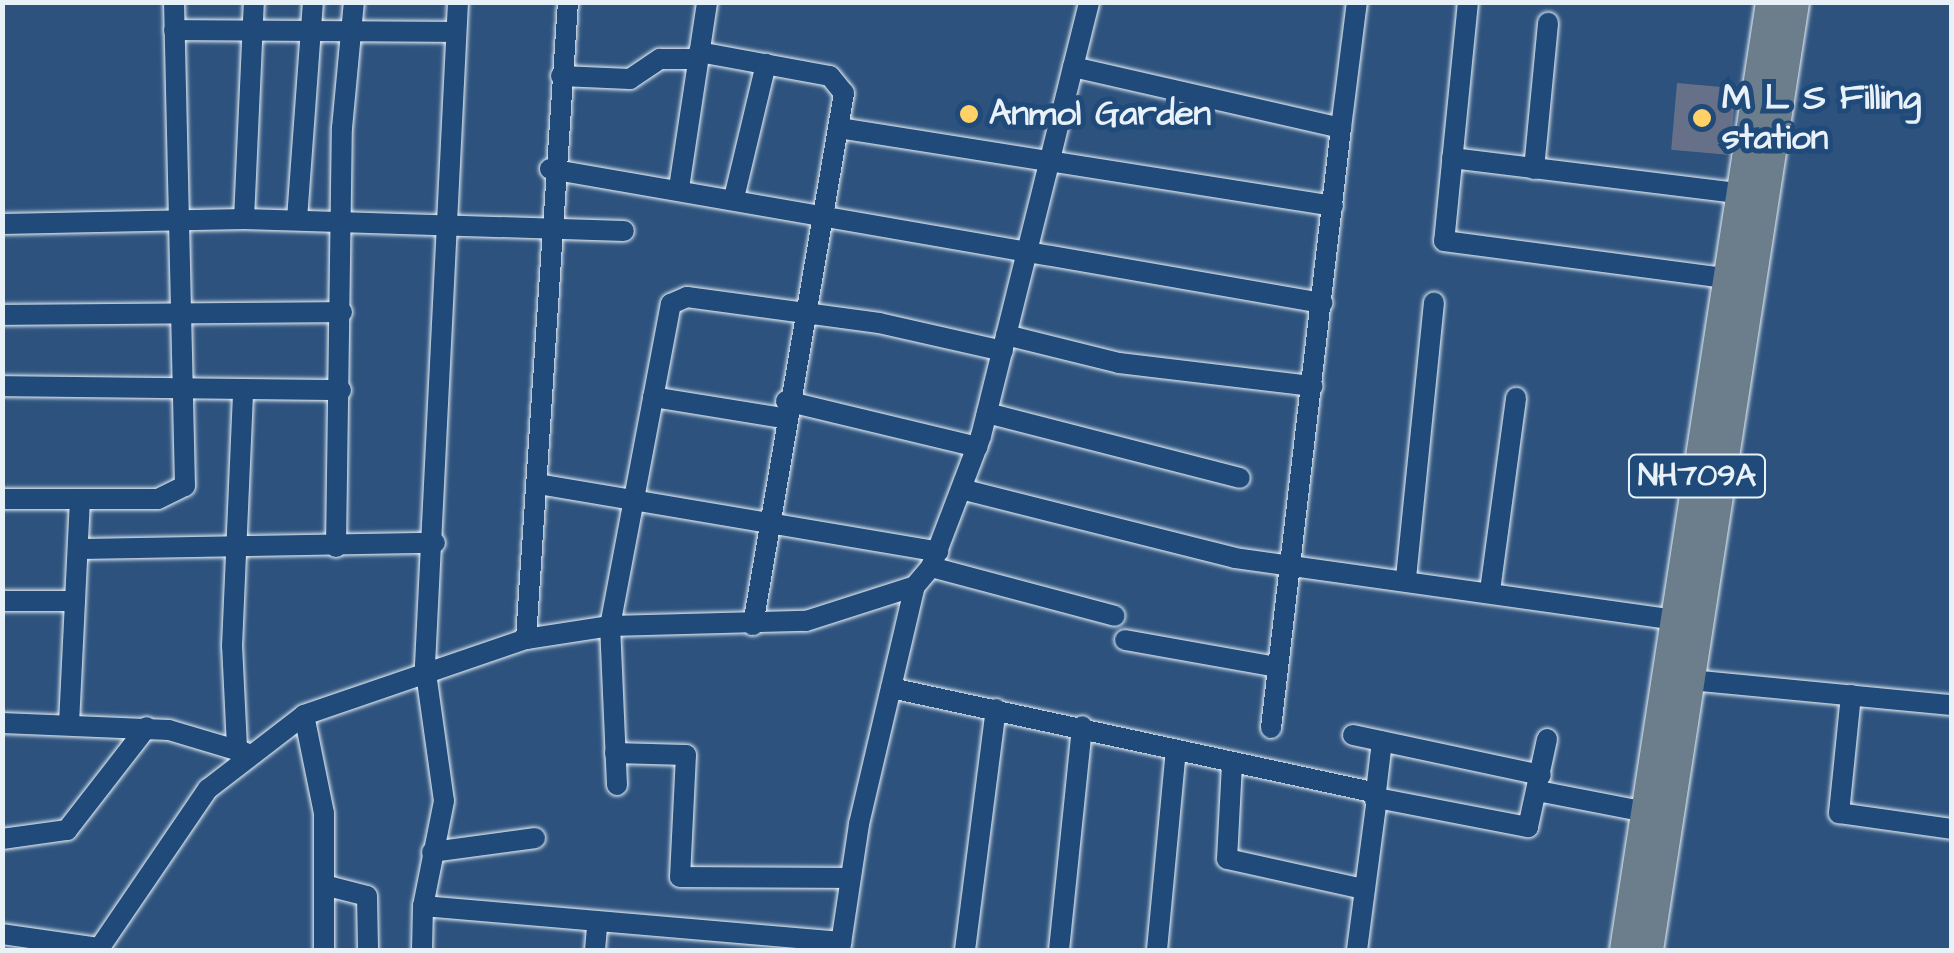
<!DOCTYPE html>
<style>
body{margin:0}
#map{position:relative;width:1954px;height:953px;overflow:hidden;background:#2d527d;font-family:"Architects Daughter",sans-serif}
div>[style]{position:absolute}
.building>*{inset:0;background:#677089;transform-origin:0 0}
.roads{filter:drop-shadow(0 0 2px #e8f1f8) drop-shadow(0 0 2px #e8f1f8)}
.minor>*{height:20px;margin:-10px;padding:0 10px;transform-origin:10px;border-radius:10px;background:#1f4a7a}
.highway>*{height:30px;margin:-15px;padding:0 15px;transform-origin:15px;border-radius:15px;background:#6c7d8b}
.dots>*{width:28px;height:28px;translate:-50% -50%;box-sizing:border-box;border:5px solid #1f4a7a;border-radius:50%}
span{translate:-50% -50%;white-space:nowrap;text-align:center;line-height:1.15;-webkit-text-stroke:10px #1f4a7a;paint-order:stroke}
.shield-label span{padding:2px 8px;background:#1f4a7a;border:2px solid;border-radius:8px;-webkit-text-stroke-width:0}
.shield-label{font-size:32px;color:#e8f1f8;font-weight:700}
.poi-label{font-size:35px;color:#e8f1f8;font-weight:700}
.left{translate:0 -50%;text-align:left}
.frame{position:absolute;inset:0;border:5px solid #e8f1f8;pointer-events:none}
</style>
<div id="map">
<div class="building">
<div style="left:1677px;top:83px;width:59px;height:67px;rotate:5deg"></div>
</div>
<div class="roads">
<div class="minor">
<div style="left:458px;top:2px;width:665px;rotate:92.85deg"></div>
<div style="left:425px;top:666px;width:136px;rotate:82deg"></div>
<div style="left:444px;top:801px;width:107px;rotate:101.3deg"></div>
<div style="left:423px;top:906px;width:420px;rotate:4.9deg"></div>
<div style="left:1468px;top:2px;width:240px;rotate:95.7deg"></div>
<div style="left:1444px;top:241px;width:282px;rotate:7.5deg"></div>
<div style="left:174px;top:30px;width:282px;rotate:0.4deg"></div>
<div style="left:699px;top:52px;width:133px;rotate:10.4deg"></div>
<div style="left:830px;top:76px;width:22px;rotate:51deg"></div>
<div style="left:844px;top:93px;width:540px;rotate:99.71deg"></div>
<div style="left:1073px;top:67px;width:275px;rotate:12.8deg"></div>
<div style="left:1341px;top:128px;width:127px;rotate:-82.8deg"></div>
<div style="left:561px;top:76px;width:69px;rotate:2.5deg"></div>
<div style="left:630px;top:79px;width:36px;rotate:-34deg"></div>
<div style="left:660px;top:59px;width:38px"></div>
<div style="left:839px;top:128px;width:500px;rotate:8.97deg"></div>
<div style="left:1452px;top:158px;width:289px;rotate:7deg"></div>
<div style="left:550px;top:169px;width:784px;rotate:9.85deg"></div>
<div style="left:1534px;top:169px;width:147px;rotate:-84.5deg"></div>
<div style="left:679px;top:188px;width:188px;rotate:-81.4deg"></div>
<div style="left:734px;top:198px;width:138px;rotate:-76.6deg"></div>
<div style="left:244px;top:219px;width:217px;rotate:-87.4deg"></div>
<div style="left:297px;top:219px;width:218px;rotate:-85.8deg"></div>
<div style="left:2px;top:224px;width:242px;rotate:-1.2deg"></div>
<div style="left:244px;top:219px;width:380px;rotate:1.8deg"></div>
<div style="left:2px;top:315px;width:340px;rotate:-0.5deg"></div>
<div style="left:1006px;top:335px;width:116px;rotate:13.9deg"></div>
<div style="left:1119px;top:363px;width:195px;rotate:6.8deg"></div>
<div style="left:2px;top:386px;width:339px;rotate:0.7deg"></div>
<div style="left:653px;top:397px;width:132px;rotate:9.2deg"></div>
<div style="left:786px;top:401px;width:197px;rotate:13.5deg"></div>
<div style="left:987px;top:413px;width:261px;rotate:14.4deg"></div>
<div style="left:538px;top:484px;width:406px;rotate:9.6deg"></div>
<div style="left:965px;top:490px;width:278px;rotate:14.1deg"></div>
<div style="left:1235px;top:558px;width:445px;rotate:8deg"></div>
<div style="left:2px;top:499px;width:156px"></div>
<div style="left:158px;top:499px;width:30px;rotate:-26deg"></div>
<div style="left:185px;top:486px;width:484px;rotate:-91.3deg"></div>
<div style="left:336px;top:547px;width:419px;rotate:-89.2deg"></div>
<div style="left:342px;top:128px;width:127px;rotate:-84.6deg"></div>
<div style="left:78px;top:549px;width:357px;rotate:-1deg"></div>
<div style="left:931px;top:567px;width:190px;rotate:14.9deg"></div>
<div style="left:1406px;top:578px;width:277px;rotate:-84.2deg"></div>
<div style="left:1490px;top:591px;width:195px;rotate:-82.3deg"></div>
<div style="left:2px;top:601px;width:73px"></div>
<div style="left:526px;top:639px;width:638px;rotate:-86.23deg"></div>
<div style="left:1125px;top:640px;width:154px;rotate:10.1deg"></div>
<div style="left:1690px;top:680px;width:263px;rotate:5.5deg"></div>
<div style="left:891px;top:688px;width:496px;rotate:12.2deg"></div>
<div style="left:1851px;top:695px;width:119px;rotate:95.8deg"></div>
<div style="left:1839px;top:813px;width:114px;rotate:8.1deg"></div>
<div style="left:304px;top:715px;width:100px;rotate:78.5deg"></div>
<div style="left:324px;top:813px;width:137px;rotate:90deg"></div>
<div style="left:2px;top:723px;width:167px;rotate:2.4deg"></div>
<div style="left:169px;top:730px;width:80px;rotate:16.6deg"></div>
<div style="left:69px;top:724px;width:224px;rotate:-87.2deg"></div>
<div style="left:1271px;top:728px;width:604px;rotate:-83.35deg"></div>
<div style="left:1353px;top:735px;width:192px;rotate:12deg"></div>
<div style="left:237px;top:747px;width:101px;rotate:-92.8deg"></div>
<div style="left:232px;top:646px;width:254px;rotate:-87.5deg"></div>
<div style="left:615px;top:753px;width:71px;rotate:1.6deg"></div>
<div style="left:686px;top:755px;width:122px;rotate:92.8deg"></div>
<div style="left:680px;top:877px;width:170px;rotate:0.3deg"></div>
<div style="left:1232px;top:764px;width:95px;rotate:93deg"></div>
<div style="left:1227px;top:859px;width:140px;rotate:12.4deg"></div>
<div style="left:617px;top:785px;width:159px;rotate:-92.5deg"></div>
<div style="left:610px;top:626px;width:328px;rotate:-79.3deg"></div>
<div style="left:671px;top:304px;width:17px;rotate:-24deg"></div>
<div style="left:687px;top:297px;width:194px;rotate:7.7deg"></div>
<div style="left:879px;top:323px;width:127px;rotate:12.7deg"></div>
<div style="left:1538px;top:791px;width:110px;rotate:11deg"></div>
<div style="left:1375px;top:800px;width:59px;rotate:-83.2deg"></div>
<div style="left:2px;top:839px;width:66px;rotate:-7.9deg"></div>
<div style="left:67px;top:830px;width:130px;rotate:-52.2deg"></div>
<div style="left:432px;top:852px;width:104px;rotate:-7.7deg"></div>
<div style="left:324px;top:885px;width:44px;rotate:14.3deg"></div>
<div style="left:367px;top:896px;width:54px;rotate:88.9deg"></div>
<div style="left:2px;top:934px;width:98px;rotate:8.2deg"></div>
<div style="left:98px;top:950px;width:195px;rotate:-55.7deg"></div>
<div style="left:208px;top:789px;width:121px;rotate:-37.6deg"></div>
<div style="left:304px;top:715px;width:235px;rotate:-18.9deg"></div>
<div style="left:526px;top:639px;width:85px;rotate:-8.8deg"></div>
<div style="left:610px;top:626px;width:196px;rotate:-1.5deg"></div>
<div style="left:806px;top:621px;width:114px;rotate:-17.8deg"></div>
<div style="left:915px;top:586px;width:25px;rotate:-50deg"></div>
<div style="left:931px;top:567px;width:140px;rotate:-69.1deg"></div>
<div style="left:981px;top:436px;width:447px;rotate:-76deg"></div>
<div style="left:422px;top:950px;width:44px;rotate:-88.7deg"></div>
<div style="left:595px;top:950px;width:24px;rotate:-85deg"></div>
<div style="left:840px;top:950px;width:127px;rotate:-81.4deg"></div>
<div style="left:859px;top:824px;width:244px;rotate:-76.8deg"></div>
<div style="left:965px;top:950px;width:243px;rotate:-82.7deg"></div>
<div style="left:1059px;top:950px;width:225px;rotate:-84.1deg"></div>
<div style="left:1157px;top:950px;width:201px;rotate:-84.6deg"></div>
<div style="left:1357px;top:950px;width:153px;rotate:-82.5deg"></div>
<div style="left:1377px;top:798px;width:154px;rotate:10.9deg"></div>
<div style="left:1528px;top:827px;width:90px;rotate:-77.8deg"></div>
</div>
<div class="highway">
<div style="left:1625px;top:950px;width:959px;rotate:-81.24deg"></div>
<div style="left:1648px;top:950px;width:959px;rotate:-81.24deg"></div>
</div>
</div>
<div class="dots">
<div style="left:969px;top:114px;background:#ffd166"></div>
<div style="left:1702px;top:118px;background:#ffd166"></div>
</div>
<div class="shield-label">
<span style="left:1697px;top:476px">NH709A</span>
</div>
<div class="poi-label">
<span class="left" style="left:1722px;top:118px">M L S Filling<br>station</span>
<span class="left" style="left:989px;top:114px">Anmol Garden</span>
</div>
<div class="frame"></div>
</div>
